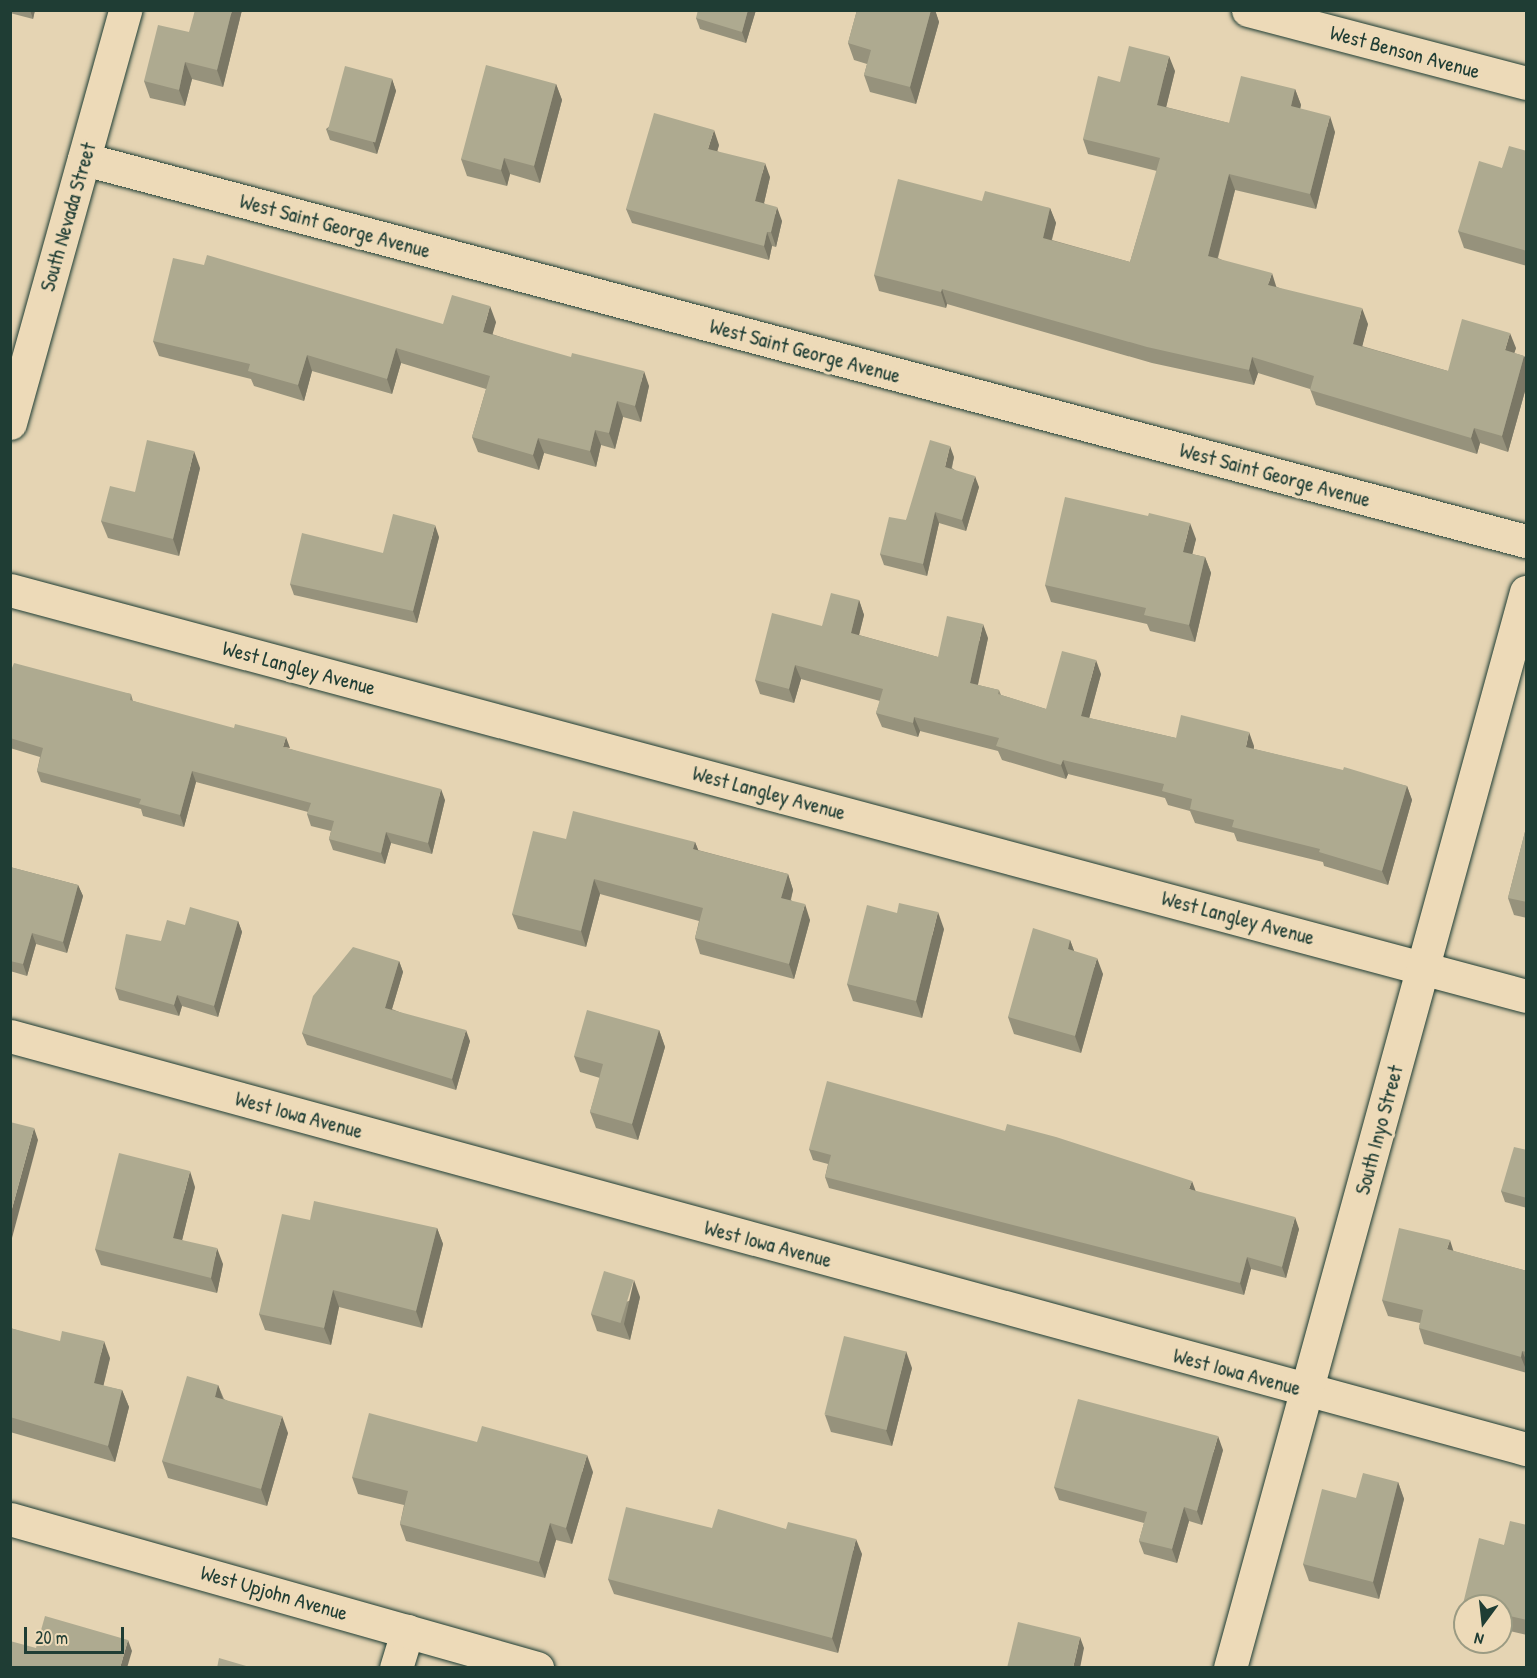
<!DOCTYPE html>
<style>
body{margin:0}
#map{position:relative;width:1537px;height:1678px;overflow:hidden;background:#e5d4b3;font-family:"Patrick Hand",sans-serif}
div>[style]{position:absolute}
.roads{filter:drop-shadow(0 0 2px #1f3d34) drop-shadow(0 0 2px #1f3d34)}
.street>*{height:33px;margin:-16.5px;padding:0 16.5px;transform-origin:16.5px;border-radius:16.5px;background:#eddab8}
.secondary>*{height:33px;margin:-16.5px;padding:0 16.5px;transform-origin:16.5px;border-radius:16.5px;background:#eddab8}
.wall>*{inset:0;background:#96927c}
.shaded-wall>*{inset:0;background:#7a7765}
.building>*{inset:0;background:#aeaa90;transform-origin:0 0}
span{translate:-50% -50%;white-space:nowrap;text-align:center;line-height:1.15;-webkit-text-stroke:6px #eddab8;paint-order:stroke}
.street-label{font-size:21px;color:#1f3d34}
.frame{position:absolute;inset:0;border:12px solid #1f3d34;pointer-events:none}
.north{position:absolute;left:1453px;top:1594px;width:60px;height:60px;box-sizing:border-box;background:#eddab8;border:2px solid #9b9b83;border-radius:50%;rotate:195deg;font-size:16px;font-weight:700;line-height:24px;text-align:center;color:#1f3d34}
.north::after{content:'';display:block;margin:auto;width:21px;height:27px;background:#1f3d34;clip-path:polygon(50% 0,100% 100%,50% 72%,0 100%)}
.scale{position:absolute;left:24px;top:1627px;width:100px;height:27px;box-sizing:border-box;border:3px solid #1f3d34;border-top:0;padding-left:8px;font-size:18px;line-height:21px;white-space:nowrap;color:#1f3d34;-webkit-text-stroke:4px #eddab8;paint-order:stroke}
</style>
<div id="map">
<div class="roads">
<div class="street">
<div style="left:1248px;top:10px;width:287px;rotate:14.7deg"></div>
<div style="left:84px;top:159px;width:1492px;rotate:14.84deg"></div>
<div style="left:10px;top:423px;width:429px;rotate:-74.4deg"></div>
<div style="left:10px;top:590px;width:1569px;rotate:14.99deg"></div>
<div style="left:10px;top:1036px;width:1571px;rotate:15.24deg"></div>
<div style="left:396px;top:1668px;width:39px;rotate:-73deg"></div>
<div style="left:1230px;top:1668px;width:1116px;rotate:-74.62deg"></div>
</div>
<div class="secondary">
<div style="left:10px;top:1519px;width:548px;rotate:15.79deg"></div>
</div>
</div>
<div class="wall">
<div style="clip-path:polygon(10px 10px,35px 10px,33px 19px,10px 13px)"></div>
<div style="clip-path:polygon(242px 10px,223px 87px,192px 79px,185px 106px,150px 98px,144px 81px,189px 32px)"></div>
<div style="clip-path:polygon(756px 10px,746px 43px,700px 29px,696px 18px)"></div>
<div style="clip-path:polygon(857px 10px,935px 10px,939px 22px,916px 104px,870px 92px,864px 75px,867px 64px,854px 60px,848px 43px)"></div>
<div style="clip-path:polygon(1175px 71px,1166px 107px,1229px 123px,1295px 89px,1301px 105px,1300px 109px,1335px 132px,1316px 209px,1235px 190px,1218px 258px,1277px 287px,1368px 324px,1362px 346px,1448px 371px,1516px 348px,1514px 353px,1524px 356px,1527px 361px,1527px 384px,1508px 452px,1480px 443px,1477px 454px,1316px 405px,1310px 389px,1258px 373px,1254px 385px,1152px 363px,947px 304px,946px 308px,879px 291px,874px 275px,982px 201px,1050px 208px,1056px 223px,1052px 240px,1130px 262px,1157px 171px,1088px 154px,1083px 139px,1120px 82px)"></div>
<div style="clip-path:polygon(392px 79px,396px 91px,377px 154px,330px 140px,326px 129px)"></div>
<div style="clip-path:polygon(556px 84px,562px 100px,540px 183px,510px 174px,507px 186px,467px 176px,461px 159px)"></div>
<div style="clip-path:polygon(719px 145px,717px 151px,770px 177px,764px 203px,782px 221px,776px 247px,772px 246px,769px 260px,632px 223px,626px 209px)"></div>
<div style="clip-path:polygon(1527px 151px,1527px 266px,1464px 248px,1458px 231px,1502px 168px)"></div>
<div style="clip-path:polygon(496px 322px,492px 334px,649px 386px,641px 422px,623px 417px,615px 449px,601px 445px,596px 467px,544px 453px,539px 470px,478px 452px,472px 437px,486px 389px,401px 363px,392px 394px,312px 371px,304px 401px,254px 386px,251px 379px,159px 356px,153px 341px)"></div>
<div style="clip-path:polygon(954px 457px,952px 468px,979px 487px,966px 531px,939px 523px,927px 576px,884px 565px,880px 554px)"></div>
<div style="clip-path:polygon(200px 468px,179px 556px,108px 538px,101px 521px,135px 492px)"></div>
<div style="clip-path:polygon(439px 537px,417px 623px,294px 595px,290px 584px,383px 553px)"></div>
<div style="clip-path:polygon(1196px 539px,1192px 554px,1205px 557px,1211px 573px,1195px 642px,1150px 631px,1147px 624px,1051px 602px,1045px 585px)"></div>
<div style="clip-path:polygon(859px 600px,864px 615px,859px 635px,938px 657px,988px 638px,978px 685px,999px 690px,1001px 695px,1046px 709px,1101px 674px,1089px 718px,1176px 738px,1254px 746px,1254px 749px,1407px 786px,1412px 800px,1388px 885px,1324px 866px,1323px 862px,1237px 841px,1234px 833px,1195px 823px,1190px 811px,1168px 805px,1165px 798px,1068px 774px,1066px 779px,1002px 760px,998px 751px,920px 731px,918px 737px,882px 727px,876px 713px,880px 701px,801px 679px,794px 703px,760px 694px,755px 680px,822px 626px)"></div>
<div style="clip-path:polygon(10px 673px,131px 694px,133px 701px,290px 749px,445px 800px,432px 854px,391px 843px,385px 864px,333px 850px,329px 839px,331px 831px,311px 826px,307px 814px,308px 812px,196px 782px,184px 827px,143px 816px,141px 809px,41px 782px,37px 771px,40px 757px,10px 748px)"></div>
<div style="clip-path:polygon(1527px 824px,1527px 918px,1514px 915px,1508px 898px)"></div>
<div style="clip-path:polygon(566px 839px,695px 842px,698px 850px,788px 874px,793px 890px,791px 900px,810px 920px,794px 979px,700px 954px,695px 938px,699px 921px,600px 894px,586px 947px,518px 929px,512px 914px)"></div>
<div style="clip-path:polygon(10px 867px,78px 885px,83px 896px,67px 953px,36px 944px,27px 976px,10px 971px)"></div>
<div style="clip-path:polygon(238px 921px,242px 932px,218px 1017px,182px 1006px,179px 1016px,119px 1000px,115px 988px,161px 941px,185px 925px)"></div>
<div style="clip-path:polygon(944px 929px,922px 1018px,853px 1001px,847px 984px)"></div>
<div style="clip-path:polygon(1070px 940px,1074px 951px,1103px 974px,1081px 1053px,1014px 1034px,1008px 1017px)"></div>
<div style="clip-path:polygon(399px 961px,403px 972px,392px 1009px,470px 1041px,456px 1090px,307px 1045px,302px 1033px)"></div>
<div style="clip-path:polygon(659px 1030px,665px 1047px,638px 1140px,596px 1128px,590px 1112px,600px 1078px,580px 1072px,574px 1056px)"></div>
<div style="clip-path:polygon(809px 1149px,1195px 1191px,1299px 1229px,1286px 1278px,1251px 1269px,1244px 1295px,829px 1188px,825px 1177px,828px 1164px,813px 1160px)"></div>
<div style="clip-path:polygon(1527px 1150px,1527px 1208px,1505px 1202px,1501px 1191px)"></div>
<div style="clip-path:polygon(195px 1187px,182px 1240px,223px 1264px,217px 1293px,101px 1265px,95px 1249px)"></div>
<div style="clip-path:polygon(310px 1220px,437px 1228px,443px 1244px,422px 1328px,339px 1307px,331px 1345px,265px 1330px,259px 1314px)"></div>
<div style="clip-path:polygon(1453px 1251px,1527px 1271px,1527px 1373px,1424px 1344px,1419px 1328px,1420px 1323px,1388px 1316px,1382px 1300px)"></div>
<div style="clip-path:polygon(640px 1297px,630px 1340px,597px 1331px,591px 1314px)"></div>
<div style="clip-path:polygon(10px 1328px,110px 1358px,103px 1386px,122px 1390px,129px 1407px,115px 1462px,10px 1432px)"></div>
<div style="clip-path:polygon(912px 1368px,892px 1446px,831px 1432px,825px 1415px)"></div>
<div style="clip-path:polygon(218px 1385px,224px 1399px,288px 1433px,267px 1506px,168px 1478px,162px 1461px)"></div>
<div style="clip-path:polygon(1223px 1450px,1202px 1525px,1189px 1521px,1177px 1563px,1144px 1554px,1139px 1541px,1144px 1523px,1059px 1500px,1054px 1487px)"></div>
<div style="clip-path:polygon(593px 1472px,572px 1544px,556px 1540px,545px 1578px,406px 1541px,400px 1524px,404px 1505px,358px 1494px,352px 1477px)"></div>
<div style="clip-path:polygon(1398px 1482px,1404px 1499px,1379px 1599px,1309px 1581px,1303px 1564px,1356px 1498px)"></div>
<div style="clip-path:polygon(1527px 1525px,1527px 1635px,1501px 1629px,1501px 1606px,1465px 1606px,1465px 1611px,1463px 1604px,1504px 1545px)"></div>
<div style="clip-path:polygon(712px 1528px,786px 1529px,862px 1554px,838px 1653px,614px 1594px,608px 1579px)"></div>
</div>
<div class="shaded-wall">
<div style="clip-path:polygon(30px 10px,35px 10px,33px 19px)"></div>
<div style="clip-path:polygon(232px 10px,242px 10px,223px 87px,217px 70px)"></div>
<div style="clip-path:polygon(748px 10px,756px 10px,746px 43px,742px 32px)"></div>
<div style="clip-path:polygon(931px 10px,935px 10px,939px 22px,916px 104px,910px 87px)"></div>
<div style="clip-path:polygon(1169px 56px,1175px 71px,1163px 120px,1157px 105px)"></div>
<div style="clip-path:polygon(185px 62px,192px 79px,185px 106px,179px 90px)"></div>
<div style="clip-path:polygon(392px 79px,396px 91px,377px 154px,373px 142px)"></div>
<div style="clip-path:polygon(556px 84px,562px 100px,540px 183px,534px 166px)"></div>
<div style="clip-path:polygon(1295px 89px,1301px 105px,1297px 122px,1291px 106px)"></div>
<div style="clip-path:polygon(1330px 116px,1335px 132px,1316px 209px,1310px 194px)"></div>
<div style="clip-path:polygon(714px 130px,719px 145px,714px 163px,708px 149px)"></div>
<div style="clip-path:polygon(504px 158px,510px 174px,507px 186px,501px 170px)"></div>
<div style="clip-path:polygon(765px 163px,770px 177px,761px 216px,755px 201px)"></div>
<div style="clip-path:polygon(1229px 174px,1235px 190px,1214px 271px,1208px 256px)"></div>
<div style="clip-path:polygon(777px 207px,782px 221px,776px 247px,771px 232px)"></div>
<div style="clip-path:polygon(1050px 208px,1056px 223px,1048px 253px,1043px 238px)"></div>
<div style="clip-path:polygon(767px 232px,772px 246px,769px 260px,764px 246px)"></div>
<div style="clip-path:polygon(1272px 273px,1277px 289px,1268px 285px)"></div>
<div style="clip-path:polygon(942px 289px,947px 304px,946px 308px,941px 292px)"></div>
<div style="clip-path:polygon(490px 306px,496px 322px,489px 347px,483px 332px)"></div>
<div style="clip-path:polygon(1362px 308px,1368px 324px,1359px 359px,1353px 344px)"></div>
<div style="clip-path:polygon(1510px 333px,1516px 348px,1510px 366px,1505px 350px)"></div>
<div style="clip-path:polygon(396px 348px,401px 363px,392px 394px,387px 379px)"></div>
<div style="clip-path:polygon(307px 355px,312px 371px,304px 401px,298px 385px)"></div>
<div style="clip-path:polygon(1524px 356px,1527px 361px,1527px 384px,1508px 452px,1502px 436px)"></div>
<div style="clip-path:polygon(1252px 357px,1258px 373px,1254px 385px,1249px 370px)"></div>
<div style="clip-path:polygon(644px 371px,649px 386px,641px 422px,635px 406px)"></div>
<div style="clip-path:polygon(617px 401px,623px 417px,615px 449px,609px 433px)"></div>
<div style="clip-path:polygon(1474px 428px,1480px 443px,1477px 454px,1471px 438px)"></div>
<div style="clip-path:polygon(595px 430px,601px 445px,596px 467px,590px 451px)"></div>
<div style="clip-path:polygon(538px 438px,544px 453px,539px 470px,533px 455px)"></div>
<div style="clip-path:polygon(950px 446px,954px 457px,949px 478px,945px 467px)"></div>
<div style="clip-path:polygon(194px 451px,200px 468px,179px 556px,173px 539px)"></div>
<div style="clip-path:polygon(975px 476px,979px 487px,966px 531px,962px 520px)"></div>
<div style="clip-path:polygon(935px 512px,939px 523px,927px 576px,923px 564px)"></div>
<div style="clip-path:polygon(1190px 523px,1196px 539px,1189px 568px,1183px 552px)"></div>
<div style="clip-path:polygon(435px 525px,439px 537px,417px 623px,413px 611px)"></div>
<div style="clip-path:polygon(1205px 557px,1211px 573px,1195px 642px,1189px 625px)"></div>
<div style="clip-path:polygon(859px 600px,864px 615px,856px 647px,851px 633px)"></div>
<div style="clip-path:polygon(983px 624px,988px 638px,975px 697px,970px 683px)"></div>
<div style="clip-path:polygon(1096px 660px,1101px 674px,1086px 730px,1081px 716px)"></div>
<div style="clip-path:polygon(795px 665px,801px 679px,794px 703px,789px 689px)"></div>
<div style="clip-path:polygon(914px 717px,920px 731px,918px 737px,913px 723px)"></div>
<div style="clip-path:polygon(1249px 732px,1254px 746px,1251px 761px,1246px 747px)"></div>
<div style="clip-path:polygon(286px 737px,290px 748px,283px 747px)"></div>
<div style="clip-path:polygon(1063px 760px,1068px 774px,1066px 779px,1061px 765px)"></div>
<div style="clip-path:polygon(192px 771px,196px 782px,184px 827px,180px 815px)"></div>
<div style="clip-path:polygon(1407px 786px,1412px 800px,1388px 885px,1382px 871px)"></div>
<div style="clip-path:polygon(441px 789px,445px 800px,432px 854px,428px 843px)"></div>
<div style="clip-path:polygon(386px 832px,391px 843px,385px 864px,381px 853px)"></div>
<div style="clip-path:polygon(695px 842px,701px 857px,693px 849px)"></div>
<div style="clip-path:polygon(788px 874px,793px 890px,787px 913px,781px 898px)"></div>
<div style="clip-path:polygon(594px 879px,600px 894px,586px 947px,581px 931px)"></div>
<div style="clip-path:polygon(78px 885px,83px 896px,67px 953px,63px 942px)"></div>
<div style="clip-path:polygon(805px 904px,810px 920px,794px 979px,789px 964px)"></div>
<div style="clip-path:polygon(938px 912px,944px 929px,922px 1018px,916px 1001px)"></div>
<div style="clip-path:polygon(238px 921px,242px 932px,218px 1017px,214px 1006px)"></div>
<div style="clip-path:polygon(32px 933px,36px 944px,27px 976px,23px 964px)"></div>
<div style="clip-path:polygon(1070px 940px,1076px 956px,1068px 949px)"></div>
<div style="clip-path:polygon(1097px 958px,1103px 974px,1081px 1053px,1075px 1036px)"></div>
<div style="clip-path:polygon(399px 961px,403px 972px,389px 1019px,385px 1008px)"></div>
<div style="clip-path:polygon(177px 995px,182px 1006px,179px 1016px,174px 1005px)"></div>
<div style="clip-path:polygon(466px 1030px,470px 1041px,456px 1090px,452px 1079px)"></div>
<div style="clip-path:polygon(659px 1030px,665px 1047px,638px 1140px,632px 1124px)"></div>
<div style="clip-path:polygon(34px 1128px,38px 1140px,12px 1238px,10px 1235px,10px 1216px)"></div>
<div style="clip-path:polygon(190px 1171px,195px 1187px,179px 1253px,173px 1238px)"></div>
<div style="clip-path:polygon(1192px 1181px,1196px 1192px,1189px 1189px)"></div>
<div style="clip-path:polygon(1295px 1217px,1299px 1229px,1286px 1278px,1282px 1267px)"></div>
<div style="clip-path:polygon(437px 1228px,443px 1244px,422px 1328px,416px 1311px)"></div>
<div style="clip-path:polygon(1450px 1240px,1455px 1256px,1447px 1249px)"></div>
<div style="clip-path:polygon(217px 1248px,223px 1264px,217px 1293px,211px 1278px)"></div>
<div style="clip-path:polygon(1247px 1257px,1251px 1269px,1244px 1295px,1240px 1283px)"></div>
<div style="clip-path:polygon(634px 1280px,640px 1297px,630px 1340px,624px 1324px)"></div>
<div style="clip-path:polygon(333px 1290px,339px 1307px,331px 1345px,324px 1328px)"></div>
<div style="clip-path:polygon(104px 1341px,110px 1358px,100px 1400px,94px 1383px)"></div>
<div style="clip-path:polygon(906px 1351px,912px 1368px,892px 1446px,886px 1430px)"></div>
<div style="clip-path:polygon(1522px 1351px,1527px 1362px,1527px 1372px,1521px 1357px)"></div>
<div style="clip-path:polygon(218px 1385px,224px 1402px,215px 1397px)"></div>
<div style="clip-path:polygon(122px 1390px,129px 1407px,115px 1462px,108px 1446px)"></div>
<div style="clip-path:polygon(282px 1416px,288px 1433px,267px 1506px,261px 1489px)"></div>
<div style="clip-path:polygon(1218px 1436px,1223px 1450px,1202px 1525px,1197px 1511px)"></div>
<div style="clip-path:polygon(587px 1455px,593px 1472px,572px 1544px,566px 1528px)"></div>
<div style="clip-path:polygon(1398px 1482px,1404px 1499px,1379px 1599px,1373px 1582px)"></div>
<div style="clip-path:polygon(1184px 1507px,1189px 1521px,1177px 1563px,1172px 1549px)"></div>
<div style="clip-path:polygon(550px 1523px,556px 1540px,545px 1578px,539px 1562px)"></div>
<div style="clip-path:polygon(856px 1539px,862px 1554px,838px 1653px,832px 1638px)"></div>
<div style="clip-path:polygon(1080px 1637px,1084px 1648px,1080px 1668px,1073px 1668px)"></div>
<div style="clip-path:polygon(128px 1640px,132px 1651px,127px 1668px,120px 1668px)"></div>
</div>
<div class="building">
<div style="clip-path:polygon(195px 10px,232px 10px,217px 70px,185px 62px,179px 90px,144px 81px,158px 25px,189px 32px)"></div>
<div style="clip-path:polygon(698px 10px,748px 10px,742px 32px,696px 18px)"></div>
<div style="clip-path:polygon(857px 10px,931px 10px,910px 87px,864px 75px,871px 50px,848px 43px)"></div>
<div style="clip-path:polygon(1129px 46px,1169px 56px,1157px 105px,1229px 123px,1241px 76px,1295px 89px,1291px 106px,1330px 116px,1310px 194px,1229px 174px,1208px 256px,1272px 273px,1268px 285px,1362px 308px,1353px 344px,1448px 371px,1462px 319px,1510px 333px,1505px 350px,1524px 356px,1502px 436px,1474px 428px,1471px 438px,1310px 390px,1314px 376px,1252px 357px,1249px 370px,1147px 347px,942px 289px,941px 292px,874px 275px,898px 179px,982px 201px,985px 191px,1050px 208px,1043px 238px,1130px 262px,1160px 158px,1083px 139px,1098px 76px,1120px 82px)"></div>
<div style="clip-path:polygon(486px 65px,556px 84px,534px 166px,504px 158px,501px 170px,461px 159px)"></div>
<div style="left:345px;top:66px;width:49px;height:66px;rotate:15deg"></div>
<div style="clip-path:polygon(654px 113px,714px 130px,708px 149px,765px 163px,755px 201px,777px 207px,771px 232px,767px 232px,764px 246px,626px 209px)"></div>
<div style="clip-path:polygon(1509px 146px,1527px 151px,1527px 251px,1458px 231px,1479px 161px,1502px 168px)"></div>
<div style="clip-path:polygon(207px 255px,443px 324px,452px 295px,490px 306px,483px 332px,571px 357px,572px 353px,644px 371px,635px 406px,617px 401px,609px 433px,595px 430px,590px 451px,538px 438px,533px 455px,472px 437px,490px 376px,396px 348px,387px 379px,307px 355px,298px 385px,248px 371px,250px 364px,153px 341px,173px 258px,204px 265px)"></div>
<div style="clip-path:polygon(147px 440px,194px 451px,173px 539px,101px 521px,110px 486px,135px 492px)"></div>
<div style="clip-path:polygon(930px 440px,950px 446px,945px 467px,975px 476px,962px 520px,935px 512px,923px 564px,880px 554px,889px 517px,906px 520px)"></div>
<div style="clip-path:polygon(1065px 497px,1148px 516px,1149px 513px,1190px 523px,1183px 552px,1205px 557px,1189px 625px,1144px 615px,1146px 608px,1045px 585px)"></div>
<div style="clip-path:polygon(393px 514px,435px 525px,413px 611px,290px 584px,302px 533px,383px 553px)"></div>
<div style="clip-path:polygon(831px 593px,859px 600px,851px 633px,938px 657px,947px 616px,983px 624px,970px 683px,999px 690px,998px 694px,1046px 709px,1062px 651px,1096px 660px,1081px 716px,1176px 738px,1181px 715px,1249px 732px,1246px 747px,1343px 770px,1344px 767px,1407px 786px,1382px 871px,1319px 852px,1320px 849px,1232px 827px,1234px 820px,1190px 809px,1192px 799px,1162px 791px,1164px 784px,1063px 760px,1061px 765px,996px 746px,999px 738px,914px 717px,913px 723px,876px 713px,883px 689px,795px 665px,789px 689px,755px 680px,772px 613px,822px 626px)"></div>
<div style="clip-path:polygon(14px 663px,131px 694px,130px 700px,234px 728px,235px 724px,286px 737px,283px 747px,441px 789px,428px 843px,386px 832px,381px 853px,329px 839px,334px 821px,307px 814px,311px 803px,192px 771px,180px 815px,139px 804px,141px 799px,37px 771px,43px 748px,10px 738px,10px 673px)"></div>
<div style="clip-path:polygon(573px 811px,695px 842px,693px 849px,788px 874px,781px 898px,805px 904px,789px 964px,695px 938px,703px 908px,594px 879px,581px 931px,512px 914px,533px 831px,566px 839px)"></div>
<div style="clip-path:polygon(1527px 824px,1527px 902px,1508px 898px)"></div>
<div style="clip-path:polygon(10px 867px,78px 885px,63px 942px,32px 933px,23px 964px,10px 961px)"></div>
<div style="clip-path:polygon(899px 903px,938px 912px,916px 1001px,847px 984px,867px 905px,897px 913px)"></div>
<div style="clip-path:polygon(190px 907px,238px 921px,214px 1006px,177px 995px,174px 1005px,115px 988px,126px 934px,161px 941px,167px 920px,185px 925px)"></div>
<div style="clip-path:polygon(1033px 928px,1070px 940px,1068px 949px,1097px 958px,1075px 1036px,1008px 1017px)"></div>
<div style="clip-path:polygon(353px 947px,399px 961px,385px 1008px,466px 1030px,452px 1079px,302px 1033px,313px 996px)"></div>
<div style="clip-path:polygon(587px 1010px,659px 1030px,632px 1124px,590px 1112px,603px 1064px,574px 1056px)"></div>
<div style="clip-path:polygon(827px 1081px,1005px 1131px,1007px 1124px,1056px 1137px,1192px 1181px,1189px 1189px,1295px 1217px,1282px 1267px,1247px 1257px,1240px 1283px,825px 1177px,831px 1155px,809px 1149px)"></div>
<div style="clip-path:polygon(10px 1122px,34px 1128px,10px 1216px)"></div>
<div style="clip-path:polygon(1514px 1147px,1527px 1150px,1527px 1198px,1501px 1191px)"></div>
<div style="clip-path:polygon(119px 1153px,190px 1171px,173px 1238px,217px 1248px,211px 1278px,95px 1249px)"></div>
<div style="clip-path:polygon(314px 1201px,437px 1228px,416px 1311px,333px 1290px,324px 1328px,259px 1314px,282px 1214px,310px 1220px)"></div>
<div style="clip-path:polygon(1399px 1228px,1450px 1240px,1447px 1249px,1527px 1271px,1527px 1352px,1522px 1351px,1521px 1357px,1419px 1328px,1423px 1310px,1382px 1300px)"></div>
<div style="left:604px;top:1271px;width:31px;height:45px;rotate:17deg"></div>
<div style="clip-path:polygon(10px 1328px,60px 1341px,62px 1331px,104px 1341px,94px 1383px,122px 1390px,108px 1446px,10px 1417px)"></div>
<div style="left:844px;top:1336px;width:64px;height:81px;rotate:14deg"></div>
<div style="clip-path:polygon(187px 1376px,218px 1385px,215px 1397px,282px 1416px,261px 1489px,162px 1461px)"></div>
<div style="clip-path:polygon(1078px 1399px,1218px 1436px,1197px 1511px,1184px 1507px,1172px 1549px,1139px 1541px,1147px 1512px,1054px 1487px)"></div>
<div style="clip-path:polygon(369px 1413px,477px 1442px,482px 1426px,587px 1455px,566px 1528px,550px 1523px,539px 1562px,400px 1524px,408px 1491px,352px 1477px)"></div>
<div style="clip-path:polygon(1363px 1473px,1398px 1482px,1373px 1582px,1303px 1564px,1322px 1489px,1356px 1498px)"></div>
<div style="clip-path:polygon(626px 1507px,712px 1528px,718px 1509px,786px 1529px,788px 1522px,856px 1539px,832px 1638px,608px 1579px)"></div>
<div style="clip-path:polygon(1510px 1521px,1527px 1525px,1527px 1620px,1501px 1614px,1501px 1606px,1469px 1606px,1463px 1604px,1479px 1538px,1504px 1545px)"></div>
<div style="clip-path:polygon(45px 1616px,128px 1640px,120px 1668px,10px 1668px,10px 1641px,36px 1648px)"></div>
<div style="clip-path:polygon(1018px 1622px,1080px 1637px,1073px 1668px,1007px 1668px)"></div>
<div style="clip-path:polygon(219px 1658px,253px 1668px,217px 1668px)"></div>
</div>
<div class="street-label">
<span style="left:1405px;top:52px;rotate:15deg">West Benson Avenue</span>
<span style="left:68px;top:217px;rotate:-74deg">South Nevada Street</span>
<span style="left:335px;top:226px;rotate:15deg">West Saint George Avenue</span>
<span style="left:805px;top:351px;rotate:15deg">West Saint George Avenue</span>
<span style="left:1275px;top:475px;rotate:15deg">West Saint George Avenue</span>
<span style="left:299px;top:668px;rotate:15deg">West Langley Avenue</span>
<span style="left:769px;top:793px;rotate:15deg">West Langley Avenue</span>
<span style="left:1238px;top:918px;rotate:15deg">West Langley Avenue</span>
<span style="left:299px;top:1115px;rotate:15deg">West Iowa Avenue</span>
<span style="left:1379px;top:1130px;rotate:-75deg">South Inyo Street</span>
<span style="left:768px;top:1244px;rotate:15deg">West Iowa Avenue</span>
<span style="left:1237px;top:1372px;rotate:15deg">West Iowa Avenue</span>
<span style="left:274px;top:1593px;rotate:16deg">West Upjohn Avenue</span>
</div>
<div class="frame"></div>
<div class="north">N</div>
<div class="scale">20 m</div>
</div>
